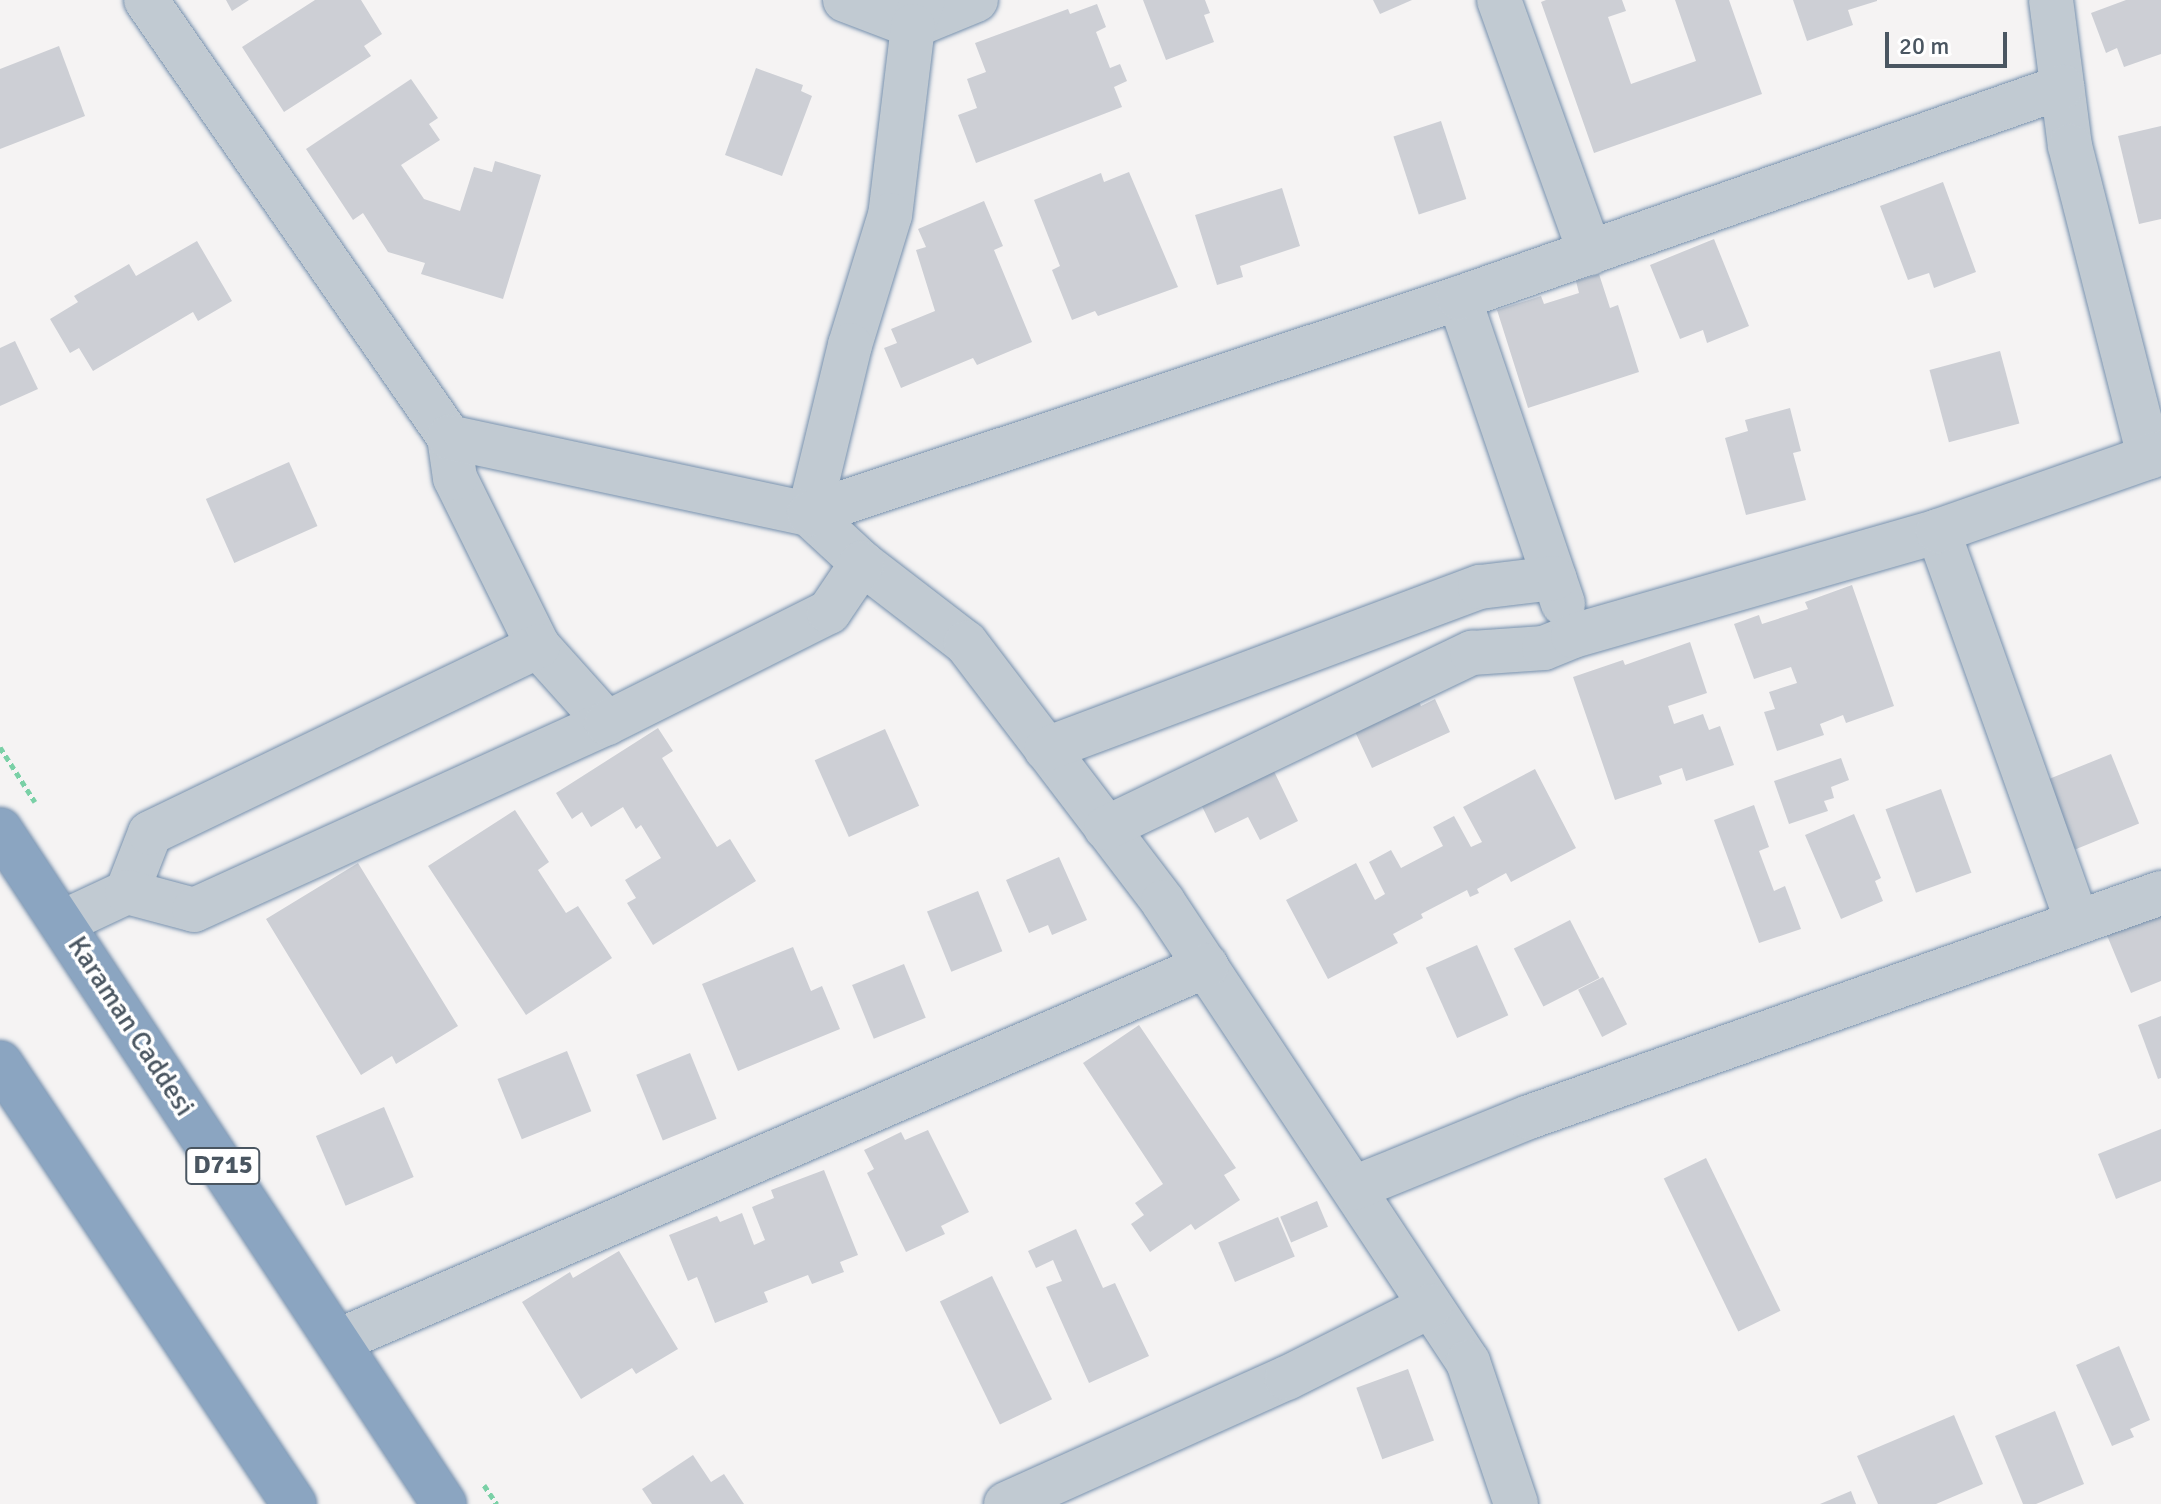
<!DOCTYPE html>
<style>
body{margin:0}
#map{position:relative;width:2161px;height:1504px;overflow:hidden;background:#f5f3f3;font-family:Signika,sans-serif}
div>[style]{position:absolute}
.building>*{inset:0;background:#cdcfd5;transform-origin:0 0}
.path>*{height:5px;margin-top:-2.5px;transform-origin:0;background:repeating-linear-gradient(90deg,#7ad0a6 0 6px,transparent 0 10px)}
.roads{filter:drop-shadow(0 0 2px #7690ad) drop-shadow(0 0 2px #7690ad)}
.minor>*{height:44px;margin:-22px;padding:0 22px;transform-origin:22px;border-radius:22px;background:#c1cad2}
.highway>*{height:44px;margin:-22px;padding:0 22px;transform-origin:22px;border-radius:22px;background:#8ba5c1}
span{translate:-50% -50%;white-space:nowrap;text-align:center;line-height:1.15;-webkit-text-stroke:7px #fff;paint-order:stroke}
.shield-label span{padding:2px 6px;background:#fff;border:2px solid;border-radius:6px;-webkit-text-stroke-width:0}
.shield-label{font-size:26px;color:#4a5661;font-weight:700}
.street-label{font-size:28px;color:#4a5661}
.scale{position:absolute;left:1885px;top:32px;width:122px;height:36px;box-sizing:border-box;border:4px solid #4a5661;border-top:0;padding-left:10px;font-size:24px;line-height:28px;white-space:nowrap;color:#4a5661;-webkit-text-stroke:6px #fff;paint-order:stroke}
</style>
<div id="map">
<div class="building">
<div style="clip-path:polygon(226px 0,249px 0,232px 11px)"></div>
<div style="clip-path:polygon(315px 0,361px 0,382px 34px,364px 46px,371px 56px,284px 112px,242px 47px)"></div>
<div style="clip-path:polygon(1143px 0,1205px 0,1210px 13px,1204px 15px,1214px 42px,1166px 60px)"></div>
<div style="clip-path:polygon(1373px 0,1412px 0,1380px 14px)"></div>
<div style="clip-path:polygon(1546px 0,1622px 0,1626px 11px,1608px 17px,1631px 84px,1696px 61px,1675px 0,1729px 0,1762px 94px,1594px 153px,1541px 2px)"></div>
<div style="clip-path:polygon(1793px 0,1877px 0,1877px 1px,1848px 10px,1853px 25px,1807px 41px)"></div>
<div style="clip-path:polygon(2126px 0,2161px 0,2161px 54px,2124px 67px,2117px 48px,2106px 53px,2091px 13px)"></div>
<div style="clip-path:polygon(1097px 4px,1106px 27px,1096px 32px,1110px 68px,1120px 64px,1127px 81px,1114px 87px,1122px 107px,976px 163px,958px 115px,977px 108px,967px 79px,986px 72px,975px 43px,1068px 9px,1070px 14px)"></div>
<div style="clip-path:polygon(59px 46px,85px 116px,0 149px,0 69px)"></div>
<div style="clip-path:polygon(756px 68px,803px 85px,801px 91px,812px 96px,782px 176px,725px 155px)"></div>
<div style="clip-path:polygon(411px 79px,438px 118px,429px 124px,440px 140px,401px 165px,424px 199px,460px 211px,474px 167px,492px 172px,495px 161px,541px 175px,503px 299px,421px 274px,425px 263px,388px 252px,363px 213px,353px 220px,306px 149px)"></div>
<div style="left:1441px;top:121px;width:82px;height:50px;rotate:72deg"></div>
<div style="clip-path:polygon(2161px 126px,2161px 219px,2139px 224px,2118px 136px)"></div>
<div style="clip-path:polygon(1129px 172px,1178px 287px,1098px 316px,1095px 311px,1072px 320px,1052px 270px,1060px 266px,1034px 200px,1101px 173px,1104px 182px)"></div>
<div style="clip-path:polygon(1943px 182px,1976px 272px,1934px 288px,1929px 273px,1908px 280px,1880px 206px)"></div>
<div style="clip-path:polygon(1282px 188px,1300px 246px,1240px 266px,1243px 277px,1217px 285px,1195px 215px)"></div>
<div style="clip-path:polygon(984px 201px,1003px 246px,994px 250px,1032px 342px,977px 365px,973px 358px,901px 388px,884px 348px,897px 343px,891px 329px,935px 311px,916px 250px,926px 247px,918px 229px)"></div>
<div style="clip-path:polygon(1714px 239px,1749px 326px,1707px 343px,1703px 330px,1680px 339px,1650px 265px)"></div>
<div style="clip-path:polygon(197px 241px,232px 301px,198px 321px,193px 312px,93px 371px,79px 348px,70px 353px,50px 319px,78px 302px,74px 296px,129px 264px,136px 276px)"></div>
<div style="clip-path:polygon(1599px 274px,1610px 308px,1618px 305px,1639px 372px,1528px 408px,1497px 310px,1541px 296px,1544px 304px,1579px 293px,1576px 281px)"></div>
<div style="clip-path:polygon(15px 341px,38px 389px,0 406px,0 348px)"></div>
<div style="left:2000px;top:351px;width:75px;height:73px;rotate:75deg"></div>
<div style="clip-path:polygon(1790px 408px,1801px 451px,1793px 453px,1806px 500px,1746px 515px,1725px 438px,1748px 431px,1745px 420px)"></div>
<div style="left:289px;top:462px;width:70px;height:91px;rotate:66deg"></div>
<div style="clip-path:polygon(1852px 585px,1894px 706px,1846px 723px,1843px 715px,1820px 724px,1824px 735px,1777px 751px,1764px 712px,1775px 709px,1769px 692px,1797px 683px,1791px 667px,1754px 679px,1734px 624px,1759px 615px,1762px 624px,1808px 609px,1805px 602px)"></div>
<div style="clip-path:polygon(1690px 642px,1707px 693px,1668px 706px,1674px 724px,1703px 714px,1709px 730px,1720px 726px,1734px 765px,1686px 781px,1682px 768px,1659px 776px,1662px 784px,1615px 800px,1573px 677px,1623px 660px,1625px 665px)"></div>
<div style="clip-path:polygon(1415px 693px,1421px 706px,1435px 699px,1450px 732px,1372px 768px,1351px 723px)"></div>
<div style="clip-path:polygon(658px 728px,673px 751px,662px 758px,717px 847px,730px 839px,756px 881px,653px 945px,627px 903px,636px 898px,625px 880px,661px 858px,641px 825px,636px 829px,623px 807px,591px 827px,582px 812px,572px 819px,556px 793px)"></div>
<div style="left:885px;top:729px;width:84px;height:77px;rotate:66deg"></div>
<div style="left:2111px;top:754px;width:75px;height:79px;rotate:68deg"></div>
<div style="clip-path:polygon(1841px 758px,1849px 780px,1831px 787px,1834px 798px,1824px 801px,1828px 811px,1789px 824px,1774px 781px)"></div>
<div style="clip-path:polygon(1269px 761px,1298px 821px,1260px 840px,1248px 817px,1215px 833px,1197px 796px)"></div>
<div style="clip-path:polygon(1535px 769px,1576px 848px,1511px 882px,1506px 873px,1477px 889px,1479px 893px,1470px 897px,1467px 890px,1421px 914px,1423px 918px,1393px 934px,1398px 943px,1328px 979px,1286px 900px,1356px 863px,1375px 900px,1385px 894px,1369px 862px,1391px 850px,1401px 868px,1443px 846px,1433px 827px,1454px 816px,1471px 847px,1482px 842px,1463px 807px)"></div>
<div style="left:1941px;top:789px;width:89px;height:59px;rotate:70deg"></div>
<div style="clip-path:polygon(1754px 805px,1769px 847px,1759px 851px,1774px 891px,1785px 886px,1801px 929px,1759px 943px,1714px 820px)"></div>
<div style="clip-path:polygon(515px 810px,549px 862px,538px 870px,566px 913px,578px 906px,612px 958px,526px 1015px,428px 866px)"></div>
<div style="clip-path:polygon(1854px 814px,1881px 878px,1875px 881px,1883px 901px,1841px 919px,1805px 835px)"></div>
<div style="clip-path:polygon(1059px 857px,1087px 920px,1052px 935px,1048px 925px,1029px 933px,1006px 880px)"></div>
<div style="clip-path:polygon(358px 863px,458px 1026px,396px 1064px,392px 1056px,361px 1075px,266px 919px)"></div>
<div style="left:978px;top:891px;width:65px;height:55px;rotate:68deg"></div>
<div style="clip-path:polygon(2161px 910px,2161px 981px,2131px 993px,2106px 933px)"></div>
<div style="left:1570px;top:920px;width:65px;height:63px;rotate:63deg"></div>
<div style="left:1477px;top:945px;width:77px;height:56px;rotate:66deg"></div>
<div style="clip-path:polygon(793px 947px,811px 991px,822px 986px,840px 1029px,738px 1071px,702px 984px)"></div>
<div style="left:904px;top:964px;width:58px;height:56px;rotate:68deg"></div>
<div style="left:1603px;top:977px;width:53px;height:28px;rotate:63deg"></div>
<div style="clip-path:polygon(2161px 1016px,2161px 1078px,2158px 1079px,2138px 1025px)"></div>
<div style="clip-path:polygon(1139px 1025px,1236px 1168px,1224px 1175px,1240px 1200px,1195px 1230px,1191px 1224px,1150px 1252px,1131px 1224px,1144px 1215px,1135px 1203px,1163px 1184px,1083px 1063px)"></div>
<div style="left:567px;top:1051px;width:65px;height:75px;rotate:68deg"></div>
<div style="left:690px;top:1053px;width:71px;height:58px;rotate:68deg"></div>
<div style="left:384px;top:1107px;width:76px;height:74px;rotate:67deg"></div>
<div style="clip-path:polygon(2161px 1129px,2161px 1181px,2116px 1199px,2098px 1154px)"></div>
<div style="clip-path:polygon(928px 1130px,969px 1212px,941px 1226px,945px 1234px,906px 1252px,867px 1173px,874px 1169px,864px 1150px,901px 1132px,905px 1140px)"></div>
<div style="left:1706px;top:1158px;width:170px;height:47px;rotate:64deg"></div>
<div style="clip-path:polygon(824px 1170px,858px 1255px,840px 1262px,844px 1272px,812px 1284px,808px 1275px,764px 1292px,768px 1302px,715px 1323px,697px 1277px,688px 1281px,669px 1235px,717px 1216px,720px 1222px,742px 1213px,754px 1245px,765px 1240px,752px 1207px,774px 1198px,771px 1190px)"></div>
<div style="left:1317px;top:1201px;width:28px;height:40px;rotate:67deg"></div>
<div style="left:1278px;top:1217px;width:43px;height:65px;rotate:67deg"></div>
<div style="clip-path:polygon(1076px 1229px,1103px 1288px,1115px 1283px,1149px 1356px,1089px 1383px,1046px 1287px,1062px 1281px,1053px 1260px,1036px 1268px,1028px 1251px)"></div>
<div style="clip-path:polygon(619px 1251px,678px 1349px,636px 1374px,632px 1368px,581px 1399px,522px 1302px,570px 1272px,573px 1278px)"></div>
<div style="left:992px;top:1276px;width:137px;height:58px;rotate:64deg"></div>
<div style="clip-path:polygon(2119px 1346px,2150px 1420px,2130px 1429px,2134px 1437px,2112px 1446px,2076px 1365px)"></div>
<div style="left:1408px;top:1369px;width:76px;height:55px;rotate:70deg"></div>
<div style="clip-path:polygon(2055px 1411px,2084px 1484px,2036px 1504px,2023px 1504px,1995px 1436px)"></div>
<div style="clip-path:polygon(1954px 1415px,1983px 1484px,1936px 1504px,1878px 1504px,1857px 1456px)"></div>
<div style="clip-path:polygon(693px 1455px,711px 1482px,724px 1474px,744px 1504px,652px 1504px,642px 1489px)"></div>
<div style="clip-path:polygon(1851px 1491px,1856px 1504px,1820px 1504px)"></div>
</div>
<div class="path">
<div style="left:0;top:747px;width:65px;rotate:57.5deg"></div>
<div style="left:484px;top:1485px;width:23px;rotate:56deg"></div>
</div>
<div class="roads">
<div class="minor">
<div style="left:146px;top:0;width:532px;rotate:55.26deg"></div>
<div style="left:845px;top:0;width:73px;rotate:20.9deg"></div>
<div style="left:913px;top:26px;width:68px;rotate:-22.4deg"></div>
<div style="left:923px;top:0;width:28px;rotate:111deg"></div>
<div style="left:913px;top:26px;width:190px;rotate:96.9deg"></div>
<div style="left:890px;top:215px;width:136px;rotate:107.1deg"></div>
<div style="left:850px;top:345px;width:174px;rotate:103.6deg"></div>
<div style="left:809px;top:514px;width:72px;rotate:42.8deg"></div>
<div style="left:862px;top:563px;width:131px;rotate:37.6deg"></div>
<div style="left:966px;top:643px;width:325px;rotate:52.7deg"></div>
<div style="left:1163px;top:902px;width:552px;rotate:56.45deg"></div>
<div style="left:1468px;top:1362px;width:150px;rotate:71.3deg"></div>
<div style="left:1499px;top:0;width:269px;rotate:70.2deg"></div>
<div style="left:2051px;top:0;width:147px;rotate:82.6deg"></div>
<div style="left:2070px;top:146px;width:321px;rotate:75.7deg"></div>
<div style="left:1459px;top:298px;width:323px;rotate:71.2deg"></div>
<div style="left:1938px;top:531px;width:414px;rotate:70.4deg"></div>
<div style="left:607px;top:723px;width:103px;rotate:-131.9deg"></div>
<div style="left:538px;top:646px;width:187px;rotate:-116.3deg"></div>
<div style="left:455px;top:478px;width:41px;rotate:-98.3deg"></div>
<div style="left:449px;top:437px;width:368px;rotate:12.1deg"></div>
<div style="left:809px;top:514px;width:685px;rotate:-18.38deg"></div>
<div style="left:1459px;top:298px;width:639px;rotate:-19.29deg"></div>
<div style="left:1046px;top:749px;width:463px;rotate:-20.5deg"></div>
<div style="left:1480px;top:587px;width:75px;rotate:-6.9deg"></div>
<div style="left:1106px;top:828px;width:406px;rotate:-25.6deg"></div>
<div style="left:1472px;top:653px;width:72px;rotate:-4deg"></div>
<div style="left:1544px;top:648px;width:31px;rotate:-22deg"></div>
<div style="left:1573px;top:636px;width:380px;rotate:-16deg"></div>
<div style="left:1938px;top:531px;width:236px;rotate:-19.3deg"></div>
<div style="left:127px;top:892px;width:63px;rotate:-68.7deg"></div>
<div style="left:150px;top:833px;width:431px;rotate:-25.7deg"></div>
<div style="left:63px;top:922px;width:71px;rotate:-25.1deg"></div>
<div style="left:127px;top:892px;width:69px;rotate:15deg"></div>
<div style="left:194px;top:910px;width:453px;rotate:-24.4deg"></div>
<div style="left:607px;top:723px;width:248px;rotate:-26.6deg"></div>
<div style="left:829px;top:612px;width:59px;rotate:-56deg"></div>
<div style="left:1354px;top:1188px;width:189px;rotate:-22.1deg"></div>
<div style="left:1529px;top:1117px;width:671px;rotate:-19.52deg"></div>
<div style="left:338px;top:1341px;width:946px;rotate:-23.37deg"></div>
<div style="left:1006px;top:1504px;width:308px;rotate:-24.2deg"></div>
<div style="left:1287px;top:1378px;width:160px;rotate:-26.7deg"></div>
</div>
<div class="highway">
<div style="left:0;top:830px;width:807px;rotate:56.62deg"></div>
<div style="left:0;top:1063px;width:530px;rotate:56.31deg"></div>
</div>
</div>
<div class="shield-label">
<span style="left:223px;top:1166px">D715</span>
</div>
<div class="street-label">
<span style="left:131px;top:1026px;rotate:57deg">Karaman Caddesi</span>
</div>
<div class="scale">20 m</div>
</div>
